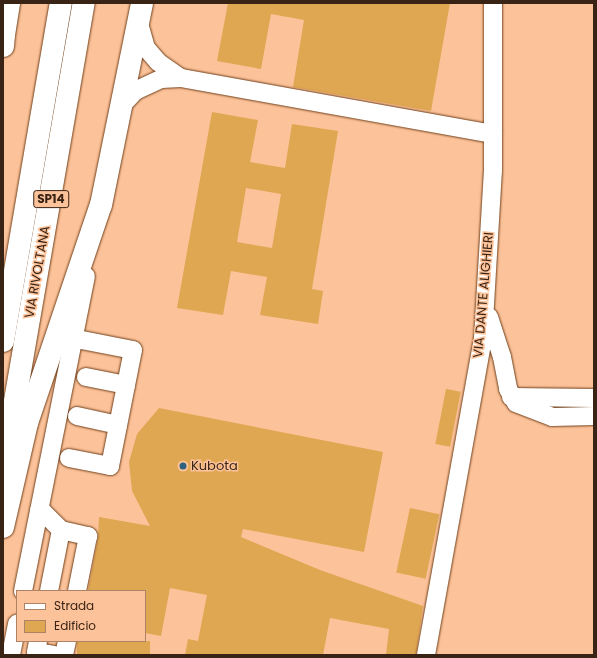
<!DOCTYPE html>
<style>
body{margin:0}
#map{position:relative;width:597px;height:658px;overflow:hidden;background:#fcc29a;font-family:Poppins,sans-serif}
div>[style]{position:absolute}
.building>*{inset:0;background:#dfa751;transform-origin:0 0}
.roads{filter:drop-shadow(0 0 1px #71401a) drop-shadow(0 0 1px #71401a)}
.minor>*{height:18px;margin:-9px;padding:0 9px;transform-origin:9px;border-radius:9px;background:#fff}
.major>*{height:22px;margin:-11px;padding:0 11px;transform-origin:11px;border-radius:11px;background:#fff}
.highway>*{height:22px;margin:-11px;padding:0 11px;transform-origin:11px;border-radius:11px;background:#fff}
.dots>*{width:11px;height:11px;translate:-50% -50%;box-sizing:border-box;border:2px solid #fcc29a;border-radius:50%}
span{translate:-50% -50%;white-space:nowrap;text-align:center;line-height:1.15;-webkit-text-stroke:3px #fcc29a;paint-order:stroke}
.shield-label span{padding:1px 3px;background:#fcc29a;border:1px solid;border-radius:3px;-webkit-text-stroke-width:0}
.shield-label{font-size:12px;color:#392314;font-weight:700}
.street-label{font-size:13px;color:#392314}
.poi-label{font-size:13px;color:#392314}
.left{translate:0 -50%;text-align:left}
.frame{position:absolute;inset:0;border:4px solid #392314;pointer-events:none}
.legend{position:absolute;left:16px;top:590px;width:130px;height:52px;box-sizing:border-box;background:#fcc29a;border:1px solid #ae8264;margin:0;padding:5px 7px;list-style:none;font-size:12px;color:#392314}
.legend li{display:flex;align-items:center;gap:8px;height:20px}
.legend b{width:20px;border:1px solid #ae8264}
</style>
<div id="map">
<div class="building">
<div style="clip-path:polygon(228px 3px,450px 3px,431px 111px,293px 87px,304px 20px,271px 14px,261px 69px,217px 61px)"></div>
<div style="clip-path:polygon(evenodd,212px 112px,258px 120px,250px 162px,285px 168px,292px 124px,338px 131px,312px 289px,323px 291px,318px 324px,260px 315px,267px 277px,231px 271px,223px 315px,177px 308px,212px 112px,246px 188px,281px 194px,272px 248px,237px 242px,246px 188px)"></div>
<div style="left:446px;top:389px;width:15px;height:56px;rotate:11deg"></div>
<div style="clip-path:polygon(159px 408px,383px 452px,364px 552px,243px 529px,241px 537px,320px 570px,423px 606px,416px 655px,386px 655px,389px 629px,330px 618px,323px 655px,185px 655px,188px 639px,198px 641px,207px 595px,170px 588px,161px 636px,145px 633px,145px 591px,88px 591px,98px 538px,99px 517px,150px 526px,132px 491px,129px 462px,137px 434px)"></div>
<div style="left:410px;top:508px;width:30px;height:66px;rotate:12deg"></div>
<div style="left:77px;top:641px;width:73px;height:14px"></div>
</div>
<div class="roads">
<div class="minor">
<div style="left:138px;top:20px;width:29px;rotate:74deg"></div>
<div style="left:146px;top:48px;width:18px;rotate:49deg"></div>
<div style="left:158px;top:62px;width:28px;rotate:35deg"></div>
<div style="left:123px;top:104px;width:18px;rotate:-47deg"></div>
<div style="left:135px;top:91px;width:29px;rotate:-25deg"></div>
<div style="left:161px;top:79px;width:20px;rotate:-3deg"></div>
<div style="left:181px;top:78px;width:317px;rotate:10.2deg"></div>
<div style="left:489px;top:317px;width:42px;rotate:72deg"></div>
<div style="left:502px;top:357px;width:33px;rotate:79deg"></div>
<div style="left:508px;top:389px;width:16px;rotate:60deg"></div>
<div style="left:516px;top:403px;width:39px;rotate:21deg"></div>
<div style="left:552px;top:417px;width:42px;rotate:-1.4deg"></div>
<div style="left:86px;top:377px;width:41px;rotate:11.3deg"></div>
<div style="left:511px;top:397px;width:83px;rotate:0.7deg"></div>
<div style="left:77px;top:416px;width:42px;rotate:12.4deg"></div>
<div style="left:69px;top:458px;width:42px;rotate:11deg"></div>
<div style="left:110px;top:466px;width:118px;rotate:-78.8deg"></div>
<div style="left:133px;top:350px;width:62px;rotate:-168.9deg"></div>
<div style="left:39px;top:511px;width:4px;rotate:14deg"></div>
<div style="left:43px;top:512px;width:25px;rotate:45deg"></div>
<div style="left:61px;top:530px;width:28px;rotate:13deg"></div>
<div style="left:88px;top:536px;width:56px;rotate:101.3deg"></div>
<div style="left:23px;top:591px;width:321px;rotate:-78.7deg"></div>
<div style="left:49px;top:591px;width:62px;rotate:-78.9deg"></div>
<div style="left:38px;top:641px;width:11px;rotate:100deg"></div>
<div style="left:36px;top:652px;width:18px;rotate:9deg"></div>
<div style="left:11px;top:655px;width:32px;rotate:-79deg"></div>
<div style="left:64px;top:655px;width:14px;rotate:-78deg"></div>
<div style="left:426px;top:655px;width:322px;rotate:-79.8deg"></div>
<div style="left:483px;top:338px;width:167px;rotate:-86.6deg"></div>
<div style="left:493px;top:171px;width:168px;rotate:-90deg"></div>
</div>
<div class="major">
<div style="left:4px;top:35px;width:32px;rotate:-81deg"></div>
<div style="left:101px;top:205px;width:206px;rotate:-78.5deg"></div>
</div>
<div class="highway">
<div style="left:3px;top:46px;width:11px;rotate:-85deg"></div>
<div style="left:3px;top:341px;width:343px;rotate:-80.3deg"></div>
<div style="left:3px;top:470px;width:474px;rotate:-80.2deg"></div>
<div style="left:3px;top:527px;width:107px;rotate:-77deg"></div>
<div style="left:27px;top:423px;width:230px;rotate:-71.3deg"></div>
</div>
</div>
<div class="dots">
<div style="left:183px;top:466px;background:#2e627f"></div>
</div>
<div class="shield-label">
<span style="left:51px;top:199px">SP14</span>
</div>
<div class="street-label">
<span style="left:38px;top:272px;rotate:-80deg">VIA RIVOLTANA</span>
<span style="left:484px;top:295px;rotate:-85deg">VIA DANTE ALIGHIERI</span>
</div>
<div class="poi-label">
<span class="left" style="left:191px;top:466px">Kubota</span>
</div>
<div class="frame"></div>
<ul class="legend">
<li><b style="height:5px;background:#fff"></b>Strada</li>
<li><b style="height:11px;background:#dfa751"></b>Edificio</li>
</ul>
</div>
